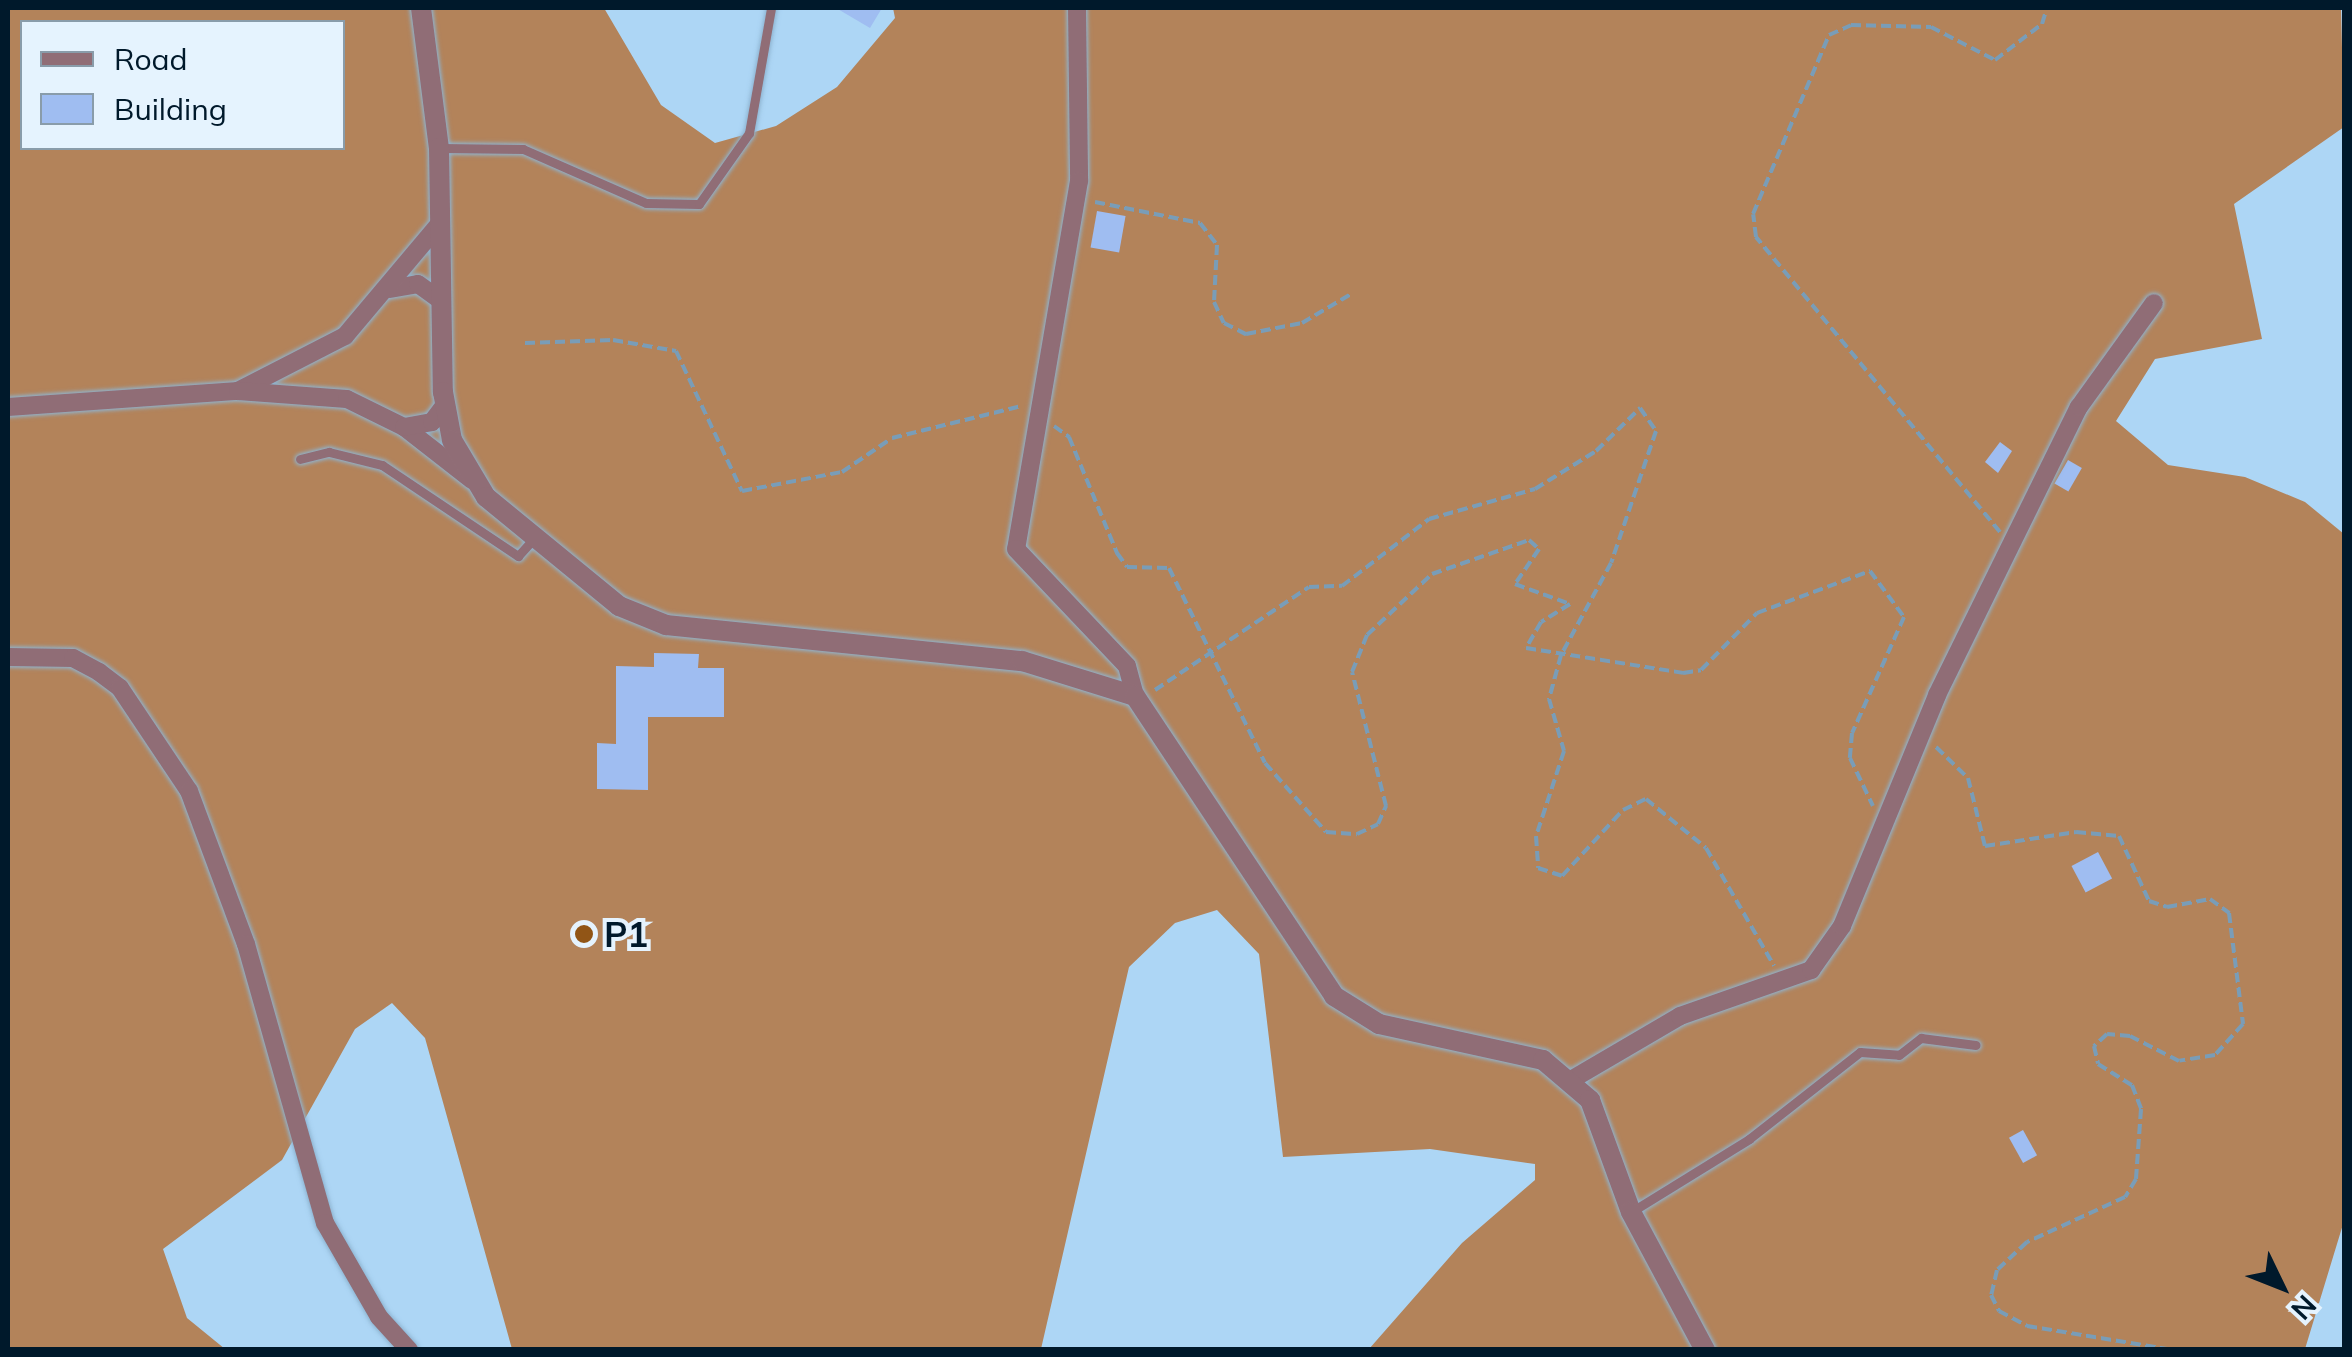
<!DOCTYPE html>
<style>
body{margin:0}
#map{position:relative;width:2352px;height:1357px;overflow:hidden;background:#add6f5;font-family:Mulish,sans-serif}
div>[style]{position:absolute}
.forest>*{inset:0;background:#b3835a}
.building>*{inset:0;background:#9fbdf1;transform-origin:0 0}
.path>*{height:4px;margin-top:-2px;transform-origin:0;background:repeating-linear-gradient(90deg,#799db8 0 10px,transparent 0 15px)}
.roads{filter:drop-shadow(0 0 2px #8eb4d1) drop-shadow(0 0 2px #8eb4d1)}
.service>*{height:9px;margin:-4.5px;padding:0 4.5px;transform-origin:4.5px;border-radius:4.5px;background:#906d76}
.minor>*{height:18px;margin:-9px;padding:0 9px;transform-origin:9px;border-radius:9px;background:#906d76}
.tertiary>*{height:20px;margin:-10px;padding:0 10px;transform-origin:10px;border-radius:10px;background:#906d76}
.dots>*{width:28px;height:28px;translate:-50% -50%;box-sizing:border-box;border:5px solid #e5f3fe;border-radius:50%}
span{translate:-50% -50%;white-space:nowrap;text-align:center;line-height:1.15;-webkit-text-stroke:8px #e5f3fe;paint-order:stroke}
.poi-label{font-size:35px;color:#00192b;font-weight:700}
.left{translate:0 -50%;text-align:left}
.frame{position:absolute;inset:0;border:10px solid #00192b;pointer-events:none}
.legend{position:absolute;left:20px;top:20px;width:325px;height:130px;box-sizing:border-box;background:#e5f3fe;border:2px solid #899caa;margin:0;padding:12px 18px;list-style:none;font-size:30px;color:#00192b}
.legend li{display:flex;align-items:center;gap:20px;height:50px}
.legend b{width:50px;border:2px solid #899caa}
.north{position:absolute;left:2232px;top:1237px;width:100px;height:100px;-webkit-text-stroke:8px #e5f3fe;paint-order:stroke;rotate:133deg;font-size:28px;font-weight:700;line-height:40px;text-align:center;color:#00192b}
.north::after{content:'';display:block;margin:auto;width:35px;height:45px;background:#00192b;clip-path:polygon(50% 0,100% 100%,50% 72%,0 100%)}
</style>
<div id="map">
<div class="forest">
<div style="clip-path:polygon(evenodd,8px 8px,604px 8px,661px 105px,715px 143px,776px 126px,837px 87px,895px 18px,893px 8px,2341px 8px,2344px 127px,2234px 204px,2262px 339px,2155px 359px,2116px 421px,2168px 465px,2245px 477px,2305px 502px,2344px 534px,2344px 1221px,2305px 1349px,1369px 1349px,1462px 1243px,1535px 1180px,1535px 1164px,1430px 1149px,1283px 1157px,1259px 954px,1217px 910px,1175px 923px,1129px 967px,1041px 1349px,512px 1349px,425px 1038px,392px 1003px,355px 1029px,282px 1160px,163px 1249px,187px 1318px,225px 1349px,8px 1350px,8px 8px,22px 22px,342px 22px,342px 148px,22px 148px,22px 22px)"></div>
</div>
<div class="building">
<div style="clip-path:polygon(836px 8px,882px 8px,870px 28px)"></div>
<div style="left:1097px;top:211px;width:29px;height:37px;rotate:10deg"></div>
<div style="clip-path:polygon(2000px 442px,2012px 451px,1998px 473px,1985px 462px)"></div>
<div style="left:2068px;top:460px;width:16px;height:27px;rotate:30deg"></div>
<div style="clip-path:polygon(654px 653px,699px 654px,698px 668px,724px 668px,724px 717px,648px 717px,648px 790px,597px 789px,597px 743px,616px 744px,616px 666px,654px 667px)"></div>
<div style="left:2098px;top:852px;width:30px;height:30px;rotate:62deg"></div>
<div style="left:2023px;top:1130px;width:29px;height:16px;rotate:61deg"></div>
</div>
<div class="path">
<div style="left:1095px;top:202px;width:107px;rotate:11.3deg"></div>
<div style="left:1200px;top:223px;width:28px;rotate:52deg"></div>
<div style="left:1217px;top:245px;width:57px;rotate:93deg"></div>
<div style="left:1214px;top:302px;width:23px;rotate:65deg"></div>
<div style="left:1224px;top:323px;width:25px;rotate:27deg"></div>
<div style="left:1246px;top:334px;width:57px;rotate:-11.1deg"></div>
<div style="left:1302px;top:323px;width:57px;rotate:-30.6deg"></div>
<div style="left:525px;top:343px;width:88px;rotate:-2deg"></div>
<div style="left:613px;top:340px;width:64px;rotate:9.9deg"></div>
<div style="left:676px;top:351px;width:155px;rotate:64.8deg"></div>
<div style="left:742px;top:491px;width:102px;rotate:-10.8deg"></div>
<div style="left:842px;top:472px;width:60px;rotate:-34.2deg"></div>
<div style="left:892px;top:438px;width:133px;rotate:-13.9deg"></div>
<div style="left:1054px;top:426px;width:19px;rotate:36deg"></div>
<div style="left:1069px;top:437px;width:126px;rotate:67.5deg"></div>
<div style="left:1117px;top:553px;width:17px;rotate:54deg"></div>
<div style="left:1127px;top:567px;width:42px;rotate:1.4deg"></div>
<div style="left:1169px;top:568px;width:217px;rotate:63.8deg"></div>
<div style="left:1265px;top:763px;width:92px;rotate:48.5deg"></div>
<div style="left:1326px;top:832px;width:31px;rotate:4deg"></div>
<div style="left:1357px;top:834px;width:23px;rotate:-25deg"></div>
<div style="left:1378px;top:824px;width:20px;rotate:-66deg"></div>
<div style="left:1386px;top:806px;width:138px;rotate:-104.2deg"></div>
<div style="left:1352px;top:672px;width:40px;rotate:-68deg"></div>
<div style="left:1367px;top:635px;width:89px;rotate:-43.2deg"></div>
<div style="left:1432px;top:574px;width:103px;rotate:-19.3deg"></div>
<div style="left:1529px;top:540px;width:13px;rotate:42deg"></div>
<div style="left:1539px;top:549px;width:42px;rotate:124.4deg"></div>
<div style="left:1515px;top:584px;width:59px;rotate:20deg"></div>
<div style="left:1570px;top:604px;width:34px;rotate:148deg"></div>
<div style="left:1541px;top:622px;width:30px;rotate:120deg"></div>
<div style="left:1526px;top:648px;width:159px;rotate:9deg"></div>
<div style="left:1683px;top:673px;width:18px;rotate:-9deg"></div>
<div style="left:1701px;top:670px;width:80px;rotate:-45.5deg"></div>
<div style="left:1757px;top:613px;width:121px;rotate:-20.4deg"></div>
<div style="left:1870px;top:571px;width:57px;rotate:53.5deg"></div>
<div style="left:1904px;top:617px;width:127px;rotate:114.1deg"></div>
<div style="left:1852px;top:733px;width:25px;rotate:95deg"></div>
<div style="left:1850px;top:758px;width:53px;rotate:64.4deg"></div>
<div style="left:2000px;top:532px;width:383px;rotate:-129.6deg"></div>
<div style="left:1756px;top:237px;width:23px;rotate:-97deg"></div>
<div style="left:1753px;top:214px;width:194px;rotate:-67deg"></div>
<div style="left:1829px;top:35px;width:24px;rotate:-24deg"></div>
<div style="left:1851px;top:25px;width:80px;rotate:1.4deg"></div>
<div style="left:1931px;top:27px;width:72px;rotate:27.3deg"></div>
<div style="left:1995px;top:60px;width:59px;rotate:-37.5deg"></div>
<div style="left:2042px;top:24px;width:17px;rotate:-73deg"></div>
<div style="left:1155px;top:690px;width:185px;rotate:-33.8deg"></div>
<div style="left:1309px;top:587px;width:33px;rotate:-2deg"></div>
<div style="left:1342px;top:586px;width:110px;rotate:-37.6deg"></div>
<div style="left:1429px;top:519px;width:110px;rotate:-15.8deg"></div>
<div style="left:1535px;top:489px;width:72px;rotate:-31.9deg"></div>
<div style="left:1596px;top:451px;width:62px;rotate:-44.3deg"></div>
<div style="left:1640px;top:408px;width:28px;rotate:55deg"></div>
<div style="left:1656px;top:431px;width:139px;rotate:108.8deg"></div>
<div style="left:1611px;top:563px;width:105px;rotate:118.5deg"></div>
<div style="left:1561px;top:655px;width:46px;rotate:105.3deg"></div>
<div style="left:1549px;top:699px;width:54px;rotate:73.9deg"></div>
<div style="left:1564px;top:751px;width:89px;rotate:108.2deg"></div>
<div style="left:1536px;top:836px;width:32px;rotate:86deg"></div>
<div style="left:1538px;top:868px;width:25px;rotate:18deg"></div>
<div style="left:1562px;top:876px;width:90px;rotate:-47.3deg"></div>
<div style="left:1623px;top:810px;width:25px;rotate:-26deg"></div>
<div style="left:1646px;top:799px;width:77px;rotate:39.2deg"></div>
<div style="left:1706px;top:848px;width:136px;rotate:60deg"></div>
<div style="left:1936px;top:747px;width:45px;rotate:44.1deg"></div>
<div style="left:1968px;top:778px;width:70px;rotate:76deg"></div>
<div style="left:1985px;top:846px;width:92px;rotate:-8.7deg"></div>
<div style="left:2076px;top:832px;width:43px;rotate:5.3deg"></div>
<div style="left:2119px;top:836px;width:72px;rotate:65.2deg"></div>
<div style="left:2149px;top:901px;width:19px;rotate:18deg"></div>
<div style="left:2167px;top:907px;width:44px;rotate:-10.5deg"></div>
<div style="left:2210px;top:899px;width:24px;rotate:36deg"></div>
<div style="left:2229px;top:913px;width:112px;rotate:82.8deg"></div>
<div style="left:2243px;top:1024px;width:42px;rotate:132.1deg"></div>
<div style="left:2215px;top:1055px;width:36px;rotate:171deg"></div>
<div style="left:2179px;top:1061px;width:55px;rotate:-153deg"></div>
<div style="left:2130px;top:1036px;width:23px;rotate:-175deg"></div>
<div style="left:2107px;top:1034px;width:18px;rotate:137deg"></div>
<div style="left:2094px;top:1046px;width:18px;rotate:77deg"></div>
<div style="left:2098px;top:1064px;width:40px;rotate:32deg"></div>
<div style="left:2132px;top:1085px;width:26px;rotate:69deg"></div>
<div style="left:2141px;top:1109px;width:70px;rotate:94.1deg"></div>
<div style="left:2136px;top:1179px;width:21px;rotate:121deg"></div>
<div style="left:2125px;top:1197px;width:108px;rotate:155.3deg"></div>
<div style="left:2027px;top:1242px;width:41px;rotate:137deg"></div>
<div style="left:1997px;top:1270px;width:26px;rotate:103deg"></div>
<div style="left:1991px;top:1295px;width:18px;rotate:63deg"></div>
<div style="left:1999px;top:1311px;width:32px;rotate:28deg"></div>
<div style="left:2027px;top:1326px;width:148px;rotate:9.3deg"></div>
</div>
<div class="roads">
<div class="service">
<div style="left:441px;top:148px;width:82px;rotate:0.7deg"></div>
<div style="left:523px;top:149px;width:134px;rotate:23.7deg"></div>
<div style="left:646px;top:203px;width:53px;rotate:1.1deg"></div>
<div style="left:699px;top:204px;width:87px;rotate:-54.8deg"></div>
<div style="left:749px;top:133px;width:127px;rotate:-80deg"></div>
<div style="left:300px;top:459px;width:30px;rotate:-14deg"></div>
<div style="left:329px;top:452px;width:55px;rotate:13.8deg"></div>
<div style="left:382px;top:465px;width:164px;rotate:33.8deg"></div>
<div style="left:518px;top:556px;width:24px;rotate:-48deg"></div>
<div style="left:1631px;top:1212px;width:139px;rotate:-31.7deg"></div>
<div style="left:1749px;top:1139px;width:141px;rotate:-38.1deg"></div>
<div style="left:1860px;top:1052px;width:39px;rotate:4deg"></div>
<div style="left:1899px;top:1055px;width:28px;rotate:-38deg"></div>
<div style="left:1921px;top:1038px;width:55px;rotate:7.3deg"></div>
</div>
<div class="minor">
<div style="left:1077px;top:8px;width:173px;rotate:89.3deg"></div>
<div style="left:1079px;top:181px;width:373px;rotate:99.7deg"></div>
<div style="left:1016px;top:549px;width:161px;rotate:46.5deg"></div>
<div style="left:1127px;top:666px;width:31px;rotate:75deg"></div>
<div style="left:390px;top:289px;width:28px;rotate:-10deg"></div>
<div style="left:418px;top:284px;width:29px;rotate:36deg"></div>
<div style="left:238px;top:391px;width:120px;rotate:-27.2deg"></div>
<div style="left:345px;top:336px;width:148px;rotate:-49.9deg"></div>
<div style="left:8px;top:407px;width:231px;rotate:-4deg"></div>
<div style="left:238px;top:391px;width:109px;rotate:4.2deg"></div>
<div style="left:347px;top:399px;width:64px;rotate:26.2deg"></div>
<div style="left:404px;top:427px;width:86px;rotate:37.9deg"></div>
<div style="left:404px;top:427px;width:28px;rotate:-10deg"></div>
<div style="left:432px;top:422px;width:21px;rotate:-53deg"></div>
<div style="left:8px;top:657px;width:65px;rotate:0.9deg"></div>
<div style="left:73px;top:658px;width:30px;rotate:28deg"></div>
<div style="left:99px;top:672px;width:26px;rotate:37deg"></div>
<div style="left:120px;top:688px;width:124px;rotate:56.2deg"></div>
<div style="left:189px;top:791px;width:163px;rotate:69.6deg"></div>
<div style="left:246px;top:944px;width:290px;rotate:74.2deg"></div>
<div style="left:325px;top:1223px;width:108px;rotate:60.1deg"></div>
<div style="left:379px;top:1317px;width:45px;rotate:47.7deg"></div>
<div style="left:1571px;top:1080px;width:126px;rotate:-30.4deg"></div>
<div style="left:1680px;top:1016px;width:139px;rotate:-19.3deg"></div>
<div style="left:1811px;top:970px;width:54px;rotate:-54.8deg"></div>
<div style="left:1842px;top:926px;width:250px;rotate:-67.6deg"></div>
<div style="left:1937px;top:695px;width:321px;rotate:-63.8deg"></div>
<div style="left:2079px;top:407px;width:128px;rotate:-54.2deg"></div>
</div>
<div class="tertiary">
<div style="left:421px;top:8px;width:141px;rotate:82.7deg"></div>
<div style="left:439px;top:148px;width:244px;rotate:89.1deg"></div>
<div style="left:443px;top:392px;width:49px;rotate:79.4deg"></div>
<div style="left:452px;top:440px;width:66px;rotate:59.2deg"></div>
<div style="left:486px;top:497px;width:172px;rotate:39.3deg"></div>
<div style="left:619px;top:606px;width:51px;rotate:22deg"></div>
<div style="left:666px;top:625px;width:358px;rotate:5.8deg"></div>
<div style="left:1022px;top:661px;width:118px;rotate:17.2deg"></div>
<div style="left:1135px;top:696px;width:360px;rotate:56.4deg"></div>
<div style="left:1334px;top:996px;width:53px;rotate:31.9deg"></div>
<div style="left:1379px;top:1024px;width:168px;rotate:12.4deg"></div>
<div style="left:1543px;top:1060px;width:62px;rotate:40.4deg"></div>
<div style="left:1590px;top:1100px;width:119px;rotate:69.9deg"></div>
<div style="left:1631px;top:1212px;width:157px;rotate:61.8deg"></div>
</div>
</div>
<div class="dots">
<div style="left:584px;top:934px;background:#915516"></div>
</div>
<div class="poi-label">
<span class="left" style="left:604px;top:934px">P1</span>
</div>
<div class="frame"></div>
<ul class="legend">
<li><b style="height:12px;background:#906d76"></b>Road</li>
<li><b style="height:28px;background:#9fbdf1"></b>Building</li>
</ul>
<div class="north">N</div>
</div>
